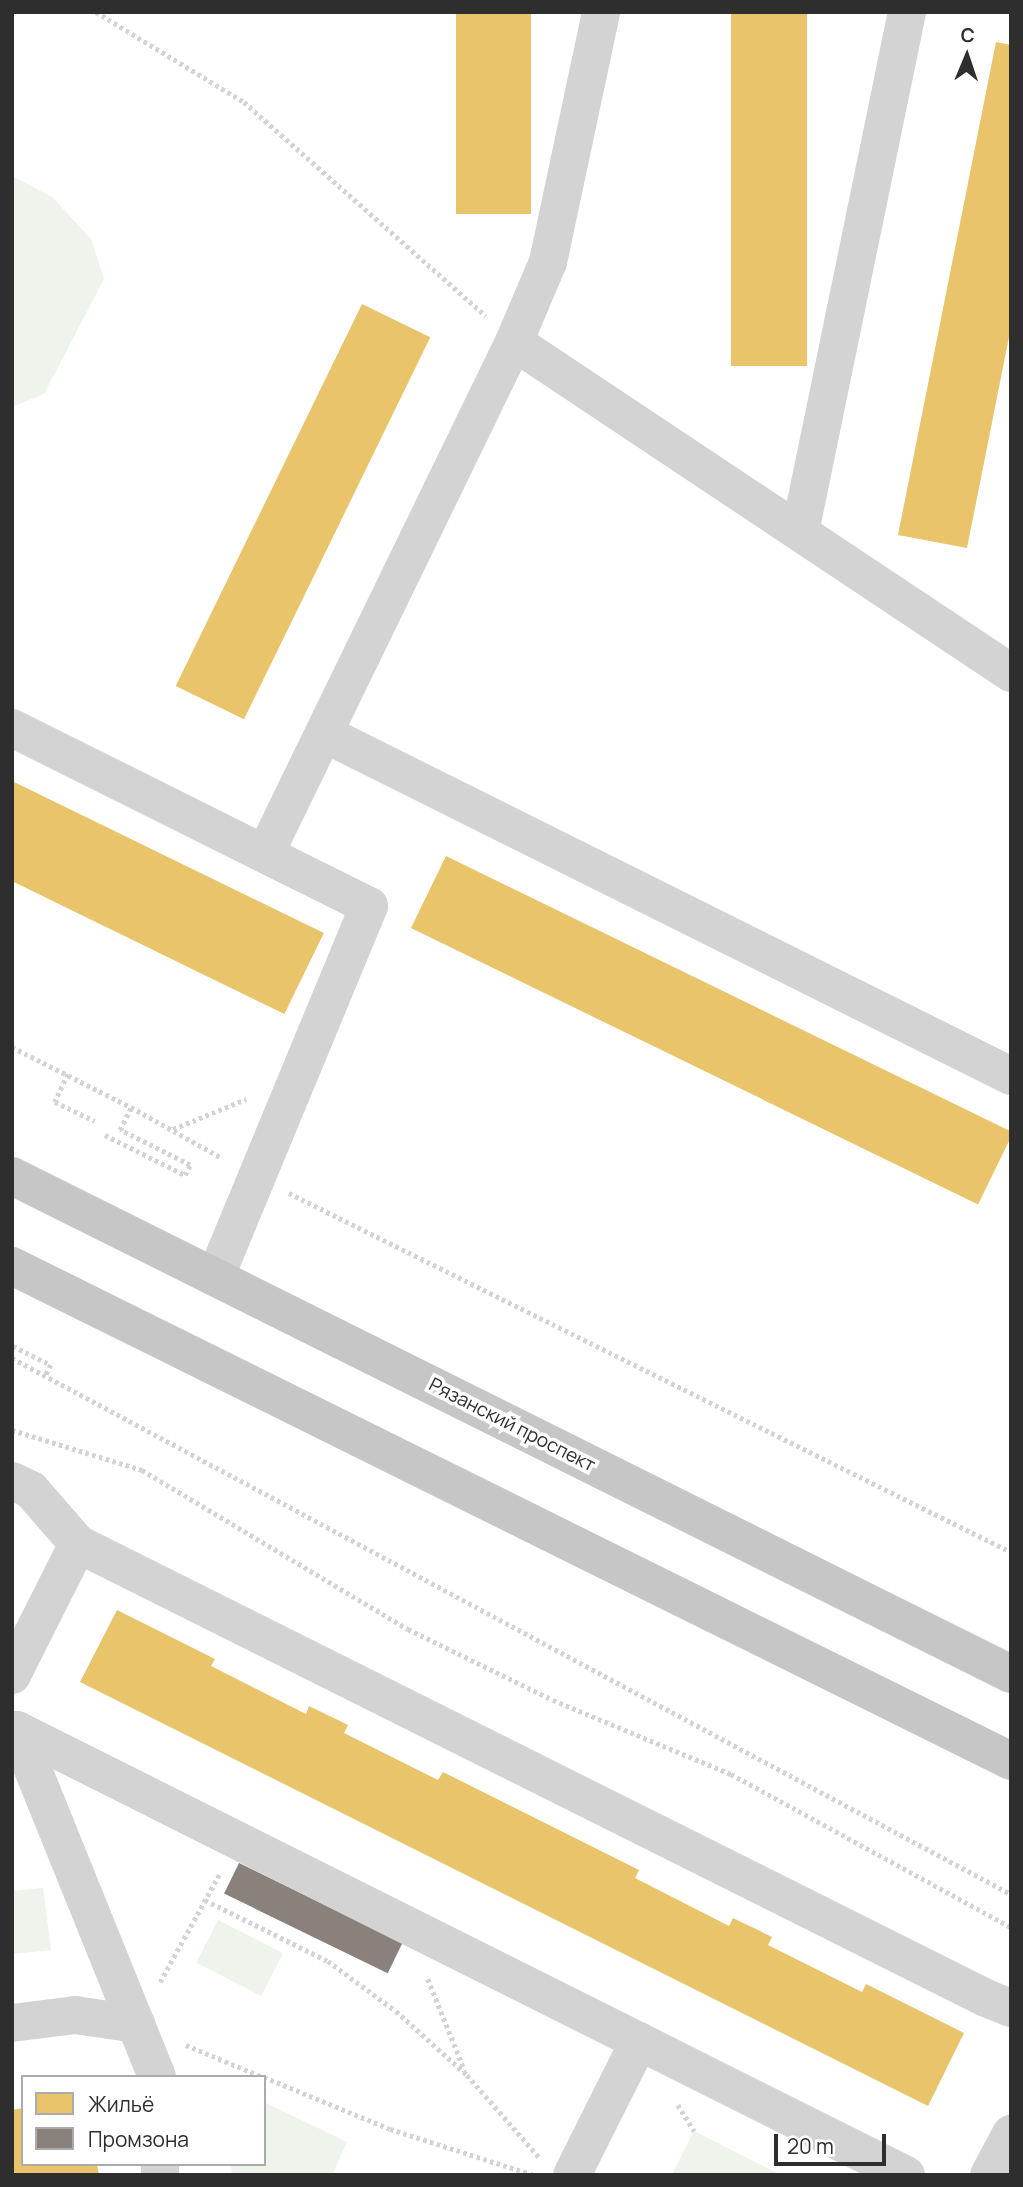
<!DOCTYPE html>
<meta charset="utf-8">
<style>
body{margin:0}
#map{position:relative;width:1023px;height:2187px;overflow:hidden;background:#fff;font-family:Manrope,sans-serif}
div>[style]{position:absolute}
.green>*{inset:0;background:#eef3ec;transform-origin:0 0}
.homes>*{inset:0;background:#e9c46a;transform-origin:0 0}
.industry>*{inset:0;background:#8a817c;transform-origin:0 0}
.path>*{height:4.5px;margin-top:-2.25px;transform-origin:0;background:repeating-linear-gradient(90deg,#d3d3d3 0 3.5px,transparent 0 7px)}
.minor>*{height:38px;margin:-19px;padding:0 19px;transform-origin:19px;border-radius:19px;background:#d3d3d3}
.major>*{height:38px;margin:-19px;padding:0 19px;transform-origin:19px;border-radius:19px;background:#c6c6c6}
span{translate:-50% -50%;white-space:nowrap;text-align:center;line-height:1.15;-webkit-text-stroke:7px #fff;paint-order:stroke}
.street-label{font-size:19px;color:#2e2e2e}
.frame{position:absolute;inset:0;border:14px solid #2e2e2e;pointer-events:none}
.legend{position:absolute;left:21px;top:2075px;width:245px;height:91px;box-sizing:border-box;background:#fff;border:2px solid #ababab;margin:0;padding:9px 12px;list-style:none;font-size:21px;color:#2e2e2e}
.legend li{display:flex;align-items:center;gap:14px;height:35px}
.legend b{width:35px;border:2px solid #ababab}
.north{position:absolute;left:932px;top:21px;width:70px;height:70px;-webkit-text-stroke:5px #fff;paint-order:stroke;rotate:2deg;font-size:19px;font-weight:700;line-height:28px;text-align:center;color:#2e2e2e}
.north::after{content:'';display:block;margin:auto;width:24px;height:32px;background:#2e2e2e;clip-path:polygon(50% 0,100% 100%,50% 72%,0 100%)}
.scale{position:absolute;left:774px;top:2134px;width:112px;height:32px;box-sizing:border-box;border:4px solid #2e2e2e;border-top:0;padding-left:9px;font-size:21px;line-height:24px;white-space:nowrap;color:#2e2e2e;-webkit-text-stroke:5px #fff;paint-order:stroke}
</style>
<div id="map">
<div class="green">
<div style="clip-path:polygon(12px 176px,52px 197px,91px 239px,104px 279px,44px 394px,12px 407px)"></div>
<div style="clip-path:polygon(43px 1888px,51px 1950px,12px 1954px,12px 1891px)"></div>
<div style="left:218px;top:1920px;width:73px;height:48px;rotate:27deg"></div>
<div style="clip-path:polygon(264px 2102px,347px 2142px,332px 2175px,232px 2175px,231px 2164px,264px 2164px)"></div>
<div style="clip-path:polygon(694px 2131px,781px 2175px,672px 2175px)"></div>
</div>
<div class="homes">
<div style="left:456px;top:12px;width:75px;height:202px"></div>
<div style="left:731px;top:12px;width:76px;height:354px"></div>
<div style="clip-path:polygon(996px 42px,1011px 45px,1011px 327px,967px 548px,898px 535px)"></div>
<div style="left:362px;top:304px;width:76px;height:425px;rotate:26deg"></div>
<div style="left:12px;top:781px;width:347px;height:90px;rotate:26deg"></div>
<div style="left:446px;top:856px;width:631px;height:80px;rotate:26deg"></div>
<div style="clip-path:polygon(117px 1610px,215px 1659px,211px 1666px,306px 1714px,309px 1706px,348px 1725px,344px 1733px,438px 1780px,443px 1772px,639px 1870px,635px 1878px,729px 1926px,733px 1918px,772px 1937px,768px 1945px,862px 1992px,866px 1984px,964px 2033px,928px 2106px,80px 1682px)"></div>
<div style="clip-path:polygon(23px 2108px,23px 2164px,97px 2164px,99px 2175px,12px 2175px,12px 2110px)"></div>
</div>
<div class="industry">
<div style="left:239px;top:1863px;width:182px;height:34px;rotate:26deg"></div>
</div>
<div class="path">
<div style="left:96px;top:12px;width:173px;rotate:31.3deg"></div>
<div style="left:244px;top:102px;width:323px;rotate:41.5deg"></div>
<div style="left:12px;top:1047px;width:133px;rotate:26.8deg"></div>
<div style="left:131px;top:1107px;width:104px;rotate:29.3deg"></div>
<div style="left:68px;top:1074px;width:31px;rotate:115deg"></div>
<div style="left:55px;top:1102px;width:44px;rotate:25.4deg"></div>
<div style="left:173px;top:1129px;width:79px;rotate:-22.3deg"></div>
<div style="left:105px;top:1135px;width:89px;rotate:26.6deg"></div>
<div style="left:185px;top:1175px;width:11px;rotate:-63deg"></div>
<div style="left:190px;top:1165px;width:78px;rotate:-153.4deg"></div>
<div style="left:120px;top:1130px;width:25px;rotate:-64deg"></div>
<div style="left:289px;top:1193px;width:806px;rotate:26.44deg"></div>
<div style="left:13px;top:1346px;width:42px;rotate:26.6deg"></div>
<div style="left:51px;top:1365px;width:11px;rotate:117deg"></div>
<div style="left:12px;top:1358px;width:1134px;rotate:28.22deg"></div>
<div style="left:12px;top:1430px;width:136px;rotate:17.1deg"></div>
<div style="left:142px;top:1470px;width:310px;rotate:30.9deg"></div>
<div style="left:408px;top:1629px;width:161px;rotate:26.1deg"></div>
<div style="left:553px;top:1700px;width:193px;rotate:22.6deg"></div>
<div style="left:731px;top:1774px;width:319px;rotate:28.7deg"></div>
<div style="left:205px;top:1900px;width:137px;rotate:26.4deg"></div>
<div style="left:328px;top:1961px;width:84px;rotate:36.3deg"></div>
<div style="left:396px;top:2011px;width:96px;rotate:42deg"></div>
<div style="left:467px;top:2075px;width:109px;rotate:48.7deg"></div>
<div style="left:428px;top:1979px;width:99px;rotate:68.1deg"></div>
<div style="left:160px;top:1982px;width:124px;rotate:-61.2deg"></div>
<div style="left:186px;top:2045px;width:83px;rotate:22.6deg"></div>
<div style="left:264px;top:2077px;width:136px;rotate:22.4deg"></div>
<div style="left:390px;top:2129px;width:151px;rotate:17.7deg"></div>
<div style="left:678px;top:2105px;width:31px;rotate:58deg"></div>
</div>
<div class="minor">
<div style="left:514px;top:342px;width:597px;rotate:33.66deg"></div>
<div style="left:800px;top:532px;width:531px;rotate:-78.37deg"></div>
<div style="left:12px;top:728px;width:399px;rotate:26.5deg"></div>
<div style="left:369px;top:906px;width:402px;rotate:112.5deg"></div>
<div style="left:325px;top:734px;width:767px;rotate:26.5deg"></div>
<div style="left:265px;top:854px;width:569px;rotate:-64.07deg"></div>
<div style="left:514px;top:342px;width:87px;rotate:-67deg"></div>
<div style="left:548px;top:262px;width:256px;rotate:-78deg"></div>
<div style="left:12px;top:1481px;width:21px;rotate:25deg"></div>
<div style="left:31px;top:1490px;width:72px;rotate:49deg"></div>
<div style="left:78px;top:1544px;width:1015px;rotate:26.57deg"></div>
<div style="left:986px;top:1998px;width:27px;rotate:22deg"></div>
<div style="left:12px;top:1675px;width:147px;rotate:-63.3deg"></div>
<div style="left:17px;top:1730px;width:994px;rotate:26.59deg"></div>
<div style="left:17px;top:1730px;width:374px;rotate:68deg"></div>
<div style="left:12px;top:2023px;width:64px;rotate:-7.2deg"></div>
<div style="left:75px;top:2015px;width:62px;rotate:8.4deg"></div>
<div style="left:160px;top:2164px;width:11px;rotate:90deg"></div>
<div style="left:572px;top:2175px;width:150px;rotate:-63.4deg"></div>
<div style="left:989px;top:2175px;width:47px;rotate:-61.8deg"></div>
</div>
<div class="major">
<div style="left:12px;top:1176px;width:1116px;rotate:26.5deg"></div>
<div style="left:12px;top:1266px;width:1115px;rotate:26.36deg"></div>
</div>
<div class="street-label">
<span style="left:512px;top:1425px;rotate:27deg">Рязанский проспект</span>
</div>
<div class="frame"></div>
<ul class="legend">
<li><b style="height:19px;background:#e9c46a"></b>Жильё</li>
<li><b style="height:19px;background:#8a817c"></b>Промзона</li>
</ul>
<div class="north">С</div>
<div class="scale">20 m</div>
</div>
